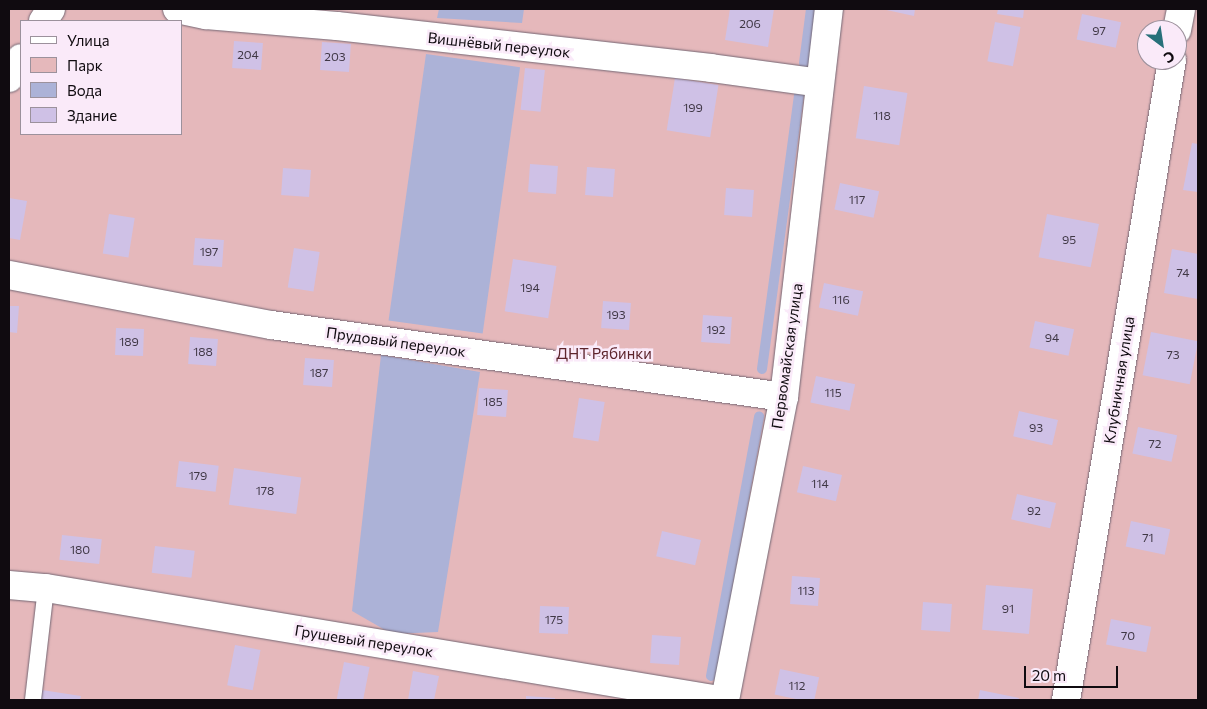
<!DOCTYPE html>
<meta charset="utf-8">
<style>
body{margin:0}
#map{position:relative;width:1207px;height:709px;overflow:hidden;background:#ecddec;font-family:Commissioner,sans-serif}
div>[style]{position:absolute}
.green>*{inset:0;background:#e5b8bb}
.water>*{inset:0;background:#acb2d7;transform-origin:0 0}
.stream>*{height:10px;margin:-5px;padding:0 5px;transform-origin:5px;border-radius:5px;background:#acb2d7}
.building>*{inset:0;background:#cfc1e6;transform-origin:0 0}
.roads{filter:drop-shadow(0 0 1px #736673) drop-shadow(0 0 1px #736673)}
.service>*{height:16px;margin:-8px;padding:0 8px;transform-origin:8px;border-radius:8px;background:#fff}
.minor>*{height:28px;margin:-14px;padding:0 14px;transform-origin:14px;border-radius:14px;background:#fff}
span{translate:-50% -50%;white-space:nowrap;text-align:center;line-height:1.15;-webkit-text-stroke:5px #faeaf9;paint-order:stroke}
.number-label{font-size:12px;color:#403846}
.number-label span{-webkit-text-stroke-width:0}
.street-label{font-size:15px;color:#100b10}
.park-label{font-size:15px;color:#5d242c}
.frame{position:absolute;inset:0;border:10px solid #100b10;pointer-events:none}
.legend{position:absolute;left:20px;top:20px;width:162px;height:115px;box-sizing:border-box;background:#faeaf9;border:1px solid #9c919c;margin:0;padding:6px 9px;list-style:none;font-size:15px;color:#100b10}
.legend li{display:flex;align-items:center;gap:10px;height:25px}
.legend b{width:25px;border:1px solid #9c919c}
.north{position:absolute;left:1137px;top:20px;width:50px;height:50px;box-sizing:border-box;background:#faeaf9;border:1px solid #9c919c;border-radius:50%;rotate:149deg;font-size:14px;font-weight:700;line-height:20px;text-align:center;color:#100b10}
.north::after{content:'';display:block;margin:auto;width:18px;height:22px;background:#27707a;clip-path:polygon(50% 0,100% 100%,50% 72%,0 100%)}
.scale{position:absolute;left:1024px;top:666px;width:94px;height:22px;box-sizing:border-box;border:2px solid #100b10;border-top:0;padding-left:6px;font-size:15px;line-height:18px;white-space:nowrap;color:#100b10;-webkit-text-stroke:4px #faeaf9;paint-order:stroke}
</style>
<div id="map">
<div class="green">
<div style="clip-path:polygon(evenodd,9px 9px,1198px 9px,1198px 700px,9px 700px,9px 9px,21px 21px,181px 21px,181px 134px,21px 134px,21px 21px,9px 9px,1147px 30px,1177px 30px,1177px 60px,1147px 60px,1147px 30px)"></div>
</div>
<div class="water">
<div style="clip-path:polygon(439px 9px,524px 9px,522px 23px,437px 18px)"></div>
<div style="left:426px;top:54px;width:95px;height:269px;rotate:8deg"></div>
<div style="clip-path:polygon(381px 355px,480px 372px,438px 632px,392px 634px,352px 611px)"></div>
</div>
<div class="stream">
<div style="left:804px;top:63px;width:54px;rotate:-82.6deg"></div>
<div style="left:762px;top:369px;width:276px;rotate:-82.3deg"></div>
<div style="left:711px;top:676px;width:264px;rotate:-79.5deg"></div>
</div>
<div class="building">
<div style="clip-path:polygon(730px 9px,774px 9px,768px 47px,725px 40px)"></div>
<div style="clip-path:polygon(882px 9px,915px 9px,914px 16px)"></div>
<div style="clip-path:polygon(998px 9px,1024px 9px,1023px 18px,997px 14px)"></div>
<div style="left:1082px;top:14px;width:40px;height:26px;rotate:12deg"></div>
<div style="left:995px;top:22px;width:26px;height:40px;rotate:11deg"></div>
<div style="left:234px;top:41px;width:29px;height:27px;rotate:4deg"></div>
<div style="left:322px;top:42px;width:29px;height:28px;rotate:4deg"></div>
<div style="left:525px;top:68px;width:20px;height:42px;rotate:6deg"></div>
<div style="left:675px;top:78px;width:44px;height:53px;rotate:9deg"></div>
<div style="left:864px;top:86px;width:44px;height:53px;rotate:9deg"></div>
<div style="clip-path:polygon(1192px 143px,1198px 144px,1198px 192px,1183px 190px)"></div>
<div style="left:530px;top:164px;width:28px;height:28px;rotate:4deg"></div>
<div style="left:587px;top:167px;width:28px;height:28px;rotate:4deg"></div>
<div style="left:283px;top:168px;width:28px;height:27px;rotate:4deg"></div>
<div style="left:840px;top:183px;width:40px;height:27px;rotate:12deg"></div>
<div style="left:726px;top:188px;width:28px;height:27px;rotate:4deg"></div>
<div style="clip-path:polygon(9px 198px,27px 201px,20px 240px,9px 238px)"></div>
<div style="left:109px;top:214px;width:26px;height:40px;rotate:9deg"></div>
<div style="left:1047px;top:214px;width:53px;height:44px;rotate:11deg"></div>
<div style="left:195px;top:238px;width:29px;height:27px;rotate:4deg"></div>
<div style="left:294px;top:248px;width:26px;height:40px;rotate:9deg"></div>
<div style="clip-path:polygon(1172px 249px,1198px 254px,1198px 299px,1164px 293px)"></div>
<div style="left:513px;top:259px;width:44px;height:53px;rotate:9deg"></div>
<div style="left:824px;top:283px;width:40px;height:25px;rotate:12deg"></div>
<div style="left:603px;top:301px;width:28px;height:27px;rotate:4deg"></div>
<div style="clip-path:polygon(9px 306px,19px 306px,17px 333px,9px 332px)"></div>
<div style="left:703px;top:315px;width:29px;height:27px;rotate:4deg"></div>
<div style="left:1035px;top:321px;width:40px;height:27px;rotate:12deg"></div>
<div style="left:116px;top:328px;width:28px;height:27px;rotate:2deg"></div>
<div style="left:1151px;top:332px;width:48px;height:44px;rotate:11deg"></div>
<div style="left:190px;top:337px;width:28px;height:27px;rotate:4deg"></div>
<div style="left:305px;top:358px;width:29px;height:27px;rotate:4deg"></div>
<div style="left:816px;top:376px;width:40px;height:27px;rotate:12deg"></div>
<div style="left:479px;top:388px;width:29px;height:27px;rotate:4deg"></div>
<div style="left:579px;top:398px;width:26px;height:40px;rotate:9deg"></div>
<div style="left:1019px;top:411px;width:40px;height:26px;rotate:13deg"></div>
<div style="left:1138px;top:427px;width:40px;height:27px;rotate:12deg"></div>
<div style="left:179px;top:461px;width:40px;height:26px;rotate:7deg"></div>
<div style="left:803px;top:466px;width:40px;height:27px;rotate:13deg"></div>
<div style="left:234px;top:468px;width:68px;height:37px;rotate:8deg"></div>
<div style="left:1017px;top:494px;width:40px;height:26px;rotate:13deg"></div>
<div style="left:1131px;top:521px;width:40px;height:26px;rotate:12deg"></div>
<div style="left:662px;top:531px;width:40px;height:26px;rotate:13deg"></div>
<div style="left:62px;top:535px;width:40px;height:25px;rotate:6deg"></div>
<div style="left:155px;top:546px;width:40px;height:27px;rotate:7deg"></div>
<div style="left:792px;top:576px;width:28px;height:28px;rotate:4deg"></div>
<div style="left:986px;top:585px;width:47px;height:45px;rotate:5deg"></div>
<div style="left:923px;top:602px;width:29px;height:28px;rotate:4deg"></div>
<div style="left:540px;top:606px;width:29px;height:27px;rotate:2deg"></div>
<div style="left:1111px;top:619px;width:41px;height:26px;rotate:11deg"></div>
<div style="left:652px;top:635px;width:29px;height:28px;rotate:4deg"></div>
<div style="left:235px;top:645px;width:26px;height:41px;rotate:11deg"></div>
<div style="left:344px;top:662px;width:26px;height:38px;rotate:11deg"></div>
<div style="left:780px;top:669px;width:40px;height:26px;rotate:12deg"></div>
<div style="clip-path:polygon(413px 671px,439px 676px,434px 700px,408px 700px)"></div>
<div style="clip-path:polygon(42px 690px,81px 696px,80px 700px,40px 700px)"></div>
<div style="clip-path:polygon(980px 690px,1019px 698px,1018px 700px,978px 700px)"></div>
<div style="clip-path:polygon(526px 696px,555px 698px,555px 700px,526px 700px)"></div>
</div>
<div class="roads">
<div class="service">
<div style="left:33px;top:700px;width:113px;rotate:-83.4deg"></div>
</div>
<div class="minor">
<div style="left:177px;top:9px;width:30px;rotate:12deg"></div>
<div style="left:206px;top:15px;width:131px;rotate:4.8deg"></div>
<div style="left:337px;top:26px;width:376px;rotate:6.4deg"></div>
<div style="left:711px;top:68px;width:110px;rotate:7.8deg"></div>
<div style="left:43px;top:21px;width:14px;rotate:-56deg"></div>
<div style="left:1177px;top:30px;width:21px;rotate:-79deg"></div>
<div style="left:9px;top:78px;width:23px;rotate:-59deg"></div>
<div style="left:9px;top:275px;width:267px;rotate:10.8deg"></div>
<div style="left:271px;top:325px;width:518px;rotate:7.99deg"></div>
<div style="left:9px;top:585px;width:37px;rotate:5deg"></div>
<div style="left:46px;top:588px;width:681px;rotate:9.46deg"></div>
<div style="left:725px;top:700px;width:309px;rotate:-79deg"></div>
<div style="left:784px;top:397px;width:391px;rotate:-83.4deg"></div>
<div style="left:1066px;top:700px;width:649px;rotate:-80.6deg"></div>
</div>
</div>
<div class="number-label">
<span style="left:750px;top:24px">206</span>
<span style="left:1099px;top:31px">97</span>
<span style="left:248px;top:55px">204</span>
<span style="left:335px;top:57px">203</span>
<span style="left:693px;top:108px">199</span>
<span style="left:882px;top:116px">118</span>
<span style="left:857px;top:200px">117</span>
<span style="left:1069px;top:240px">95</span>
<span style="left:209px;top:252px">197</span>
<span style="left:1183px;top:273px">74</span>
<span style="left:530px;top:288px">194</span>
<span style="left:841px;top:300px">116</span>
<span style="left:616px;top:315px">193</span>
<span style="left:716px;top:330px">192</span>
<span style="left:1052px;top:338px">94</span>
<span style="left:129px;top:342px">189</span>
<span style="left:203px;top:352px">188</span>
<span style="left:1173px;top:355px">73</span>
<span style="left:319px;top:373px">187</span>
<span style="left:833px;top:393px">115</span>
<span style="left:493px;top:402px">185</span>
<span style="left:1036px;top:428px">93</span>
<span style="left:1155px;top:444px">72</span>
<span style="left:198px;top:476px">179</span>
<span style="left:820px;top:484px">114</span>
<span style="left:265px;top:491px">178</span>
<span style="left:1034px;top:511px">92</span>
<span style="left:1148px;top:538px">71</span>
<span style="left:80px;top:550px">180</span>
<span style="left:806px;top:591px">113</span>
<span style="left:1008px;top:609px">91</span>
<span style="left:554px;top:620px">175</span>
<span style="left:1128px;top:636px">70</span>
<span style="left:797px;top:686px">112</span>
</div>
<div class="street-label">
<span style="left:499px;top:45px;rotate:6deg">Вишнёвый переулок</span>
<span style="left:396px;top:342px;rotate:8deg">Прудовый переулок</span>
<span style="left:787px;top:356px;rotate:-82deg">Первомайская улица</span>
<span style="left:1119px;top:380px;rotate:-81deg">Клубничная улица</span>
<span style="left:364px;top:641px;rotate:9deg">Грушевый переулок</span>
</div>
<div class="park-label">
<span style="left:604px;top:354px">ДНТ Рябинки</span>
</div>
<div class="frame"></div>
<ul class="legend">
<li><b style="height:6px;background:#fff"></b>Улица</li>
<li><b style="height:14px;background:#e5b8bb"></b>Парк</li>
<li><b style="height:14px;background:#acb2d7"></b>Вода</li>
<li><b style="height:14px;background:#cfc1e6"></b>Здание</li>
</ul>
<div class="north">С</div>
<div class="scale">20 m</div>
</div>
